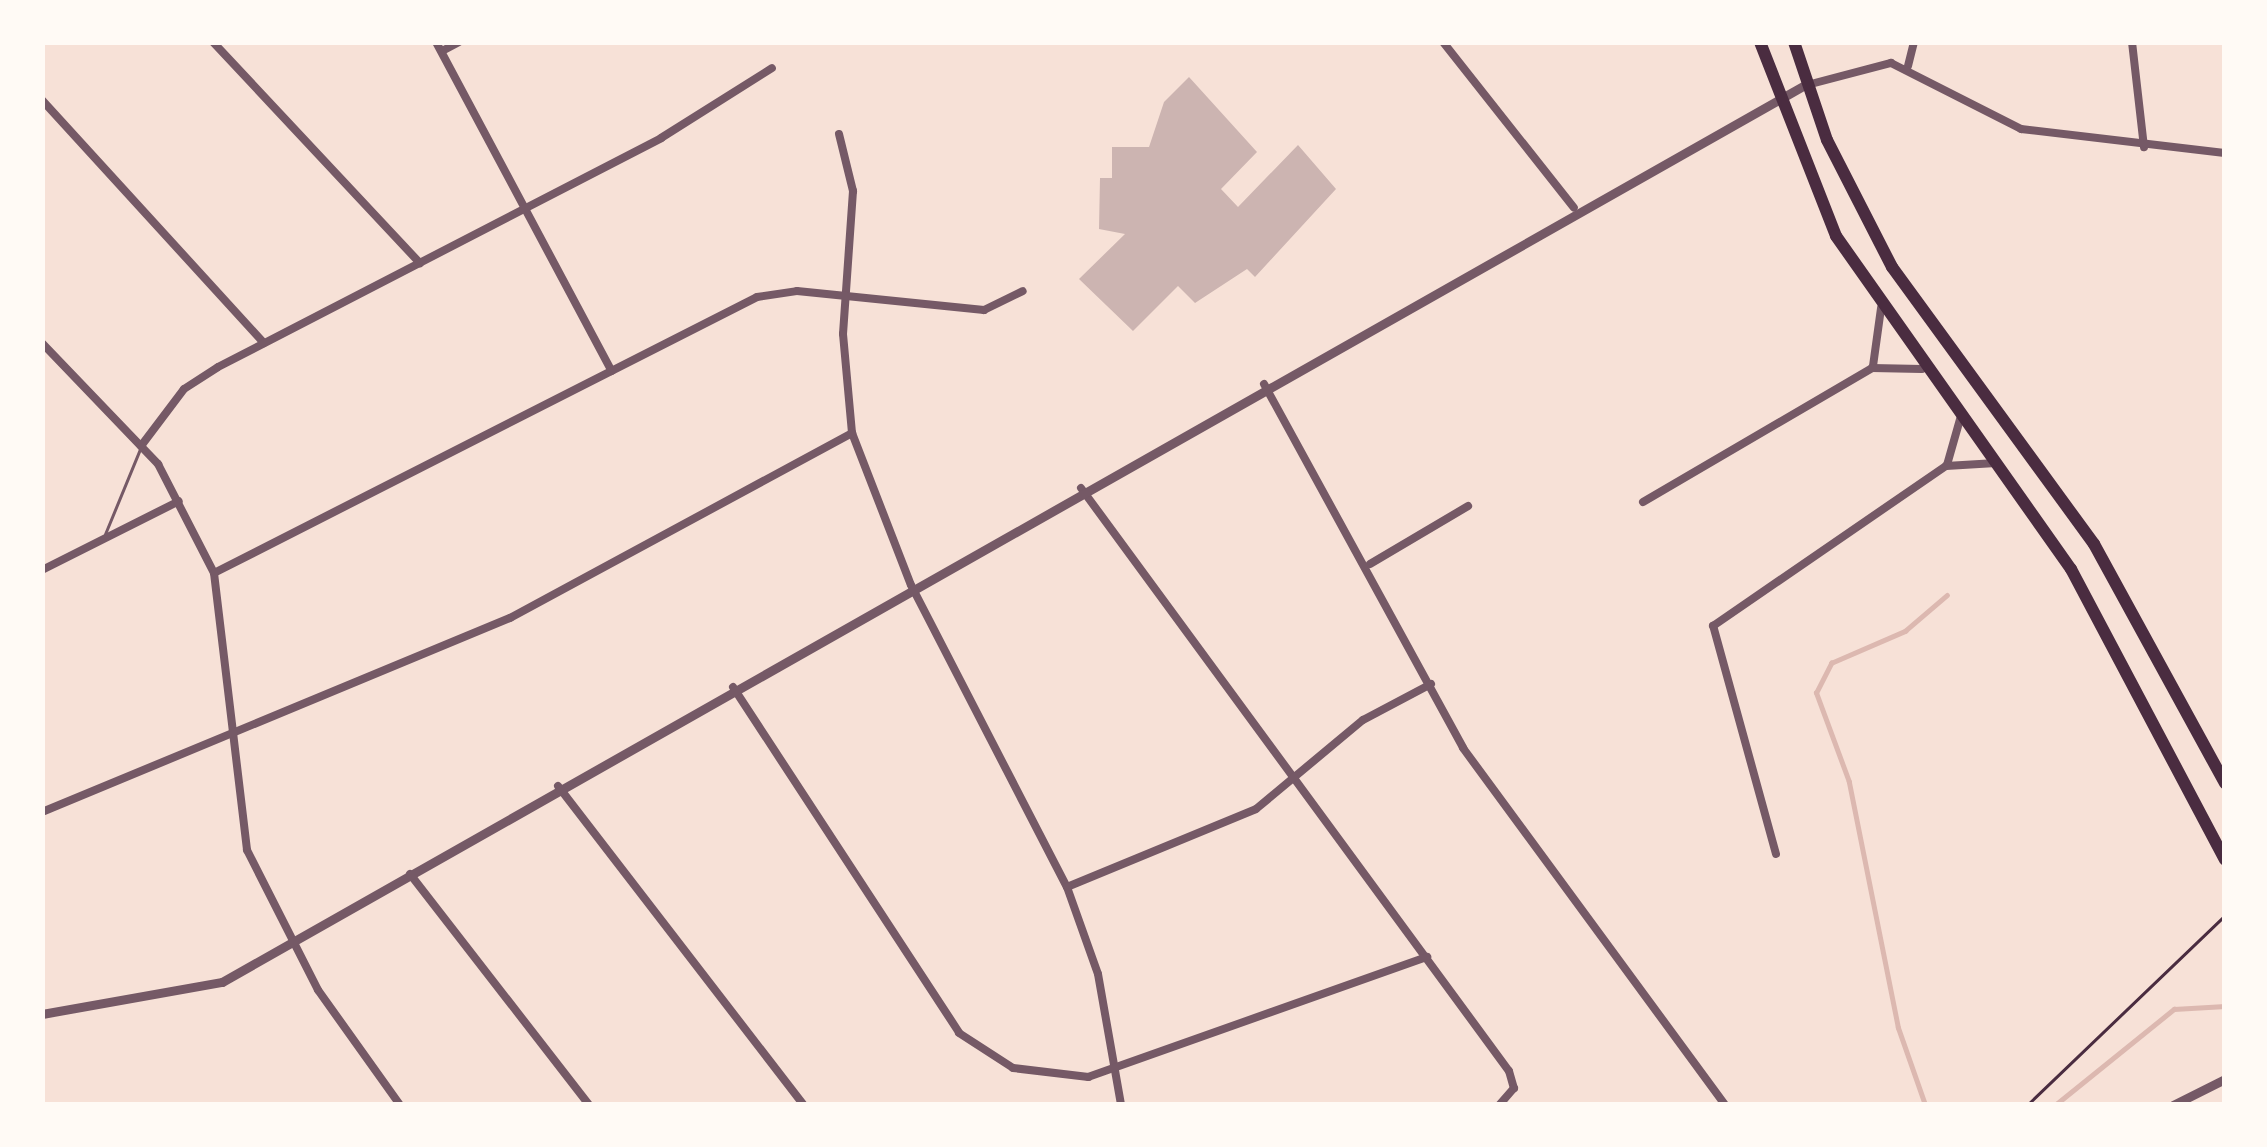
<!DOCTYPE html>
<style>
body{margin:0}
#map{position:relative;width:2267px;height:1147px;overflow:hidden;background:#f7e1d7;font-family:"PT Sans Narrow",sans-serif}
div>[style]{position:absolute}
.stream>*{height:4.5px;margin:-2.25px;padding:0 2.25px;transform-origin:2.25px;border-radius:2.25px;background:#dcb8b0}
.building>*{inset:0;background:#ccb4b1}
.path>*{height:3px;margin:-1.5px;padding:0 1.5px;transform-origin:1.5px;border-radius:1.5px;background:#4a2c40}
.service>*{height:3px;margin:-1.5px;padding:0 1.5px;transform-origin:1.5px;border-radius:1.5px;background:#755966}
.minor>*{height:8px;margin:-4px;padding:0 4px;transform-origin:4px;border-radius:4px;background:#755966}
.tertiary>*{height:9px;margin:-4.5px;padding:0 4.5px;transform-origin:4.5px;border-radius:4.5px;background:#755966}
.primary>*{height:12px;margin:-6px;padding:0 6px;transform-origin:6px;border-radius:6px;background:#4a2c40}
span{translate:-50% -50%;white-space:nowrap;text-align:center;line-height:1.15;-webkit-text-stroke:10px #fffaf5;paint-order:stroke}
.frame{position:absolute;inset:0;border:45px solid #fffaf5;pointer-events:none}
</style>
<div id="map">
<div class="stream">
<div style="left:1925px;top:1105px;width:82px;rotate:-109.3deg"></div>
<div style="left:1898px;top:1028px;width:251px;rotate:-101.3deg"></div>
<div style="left:1849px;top:782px;width:95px;rotate:-110.3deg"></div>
<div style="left:1816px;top:693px;width:34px;rotate:-63deg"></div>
<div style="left:1831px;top:663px;width:81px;rotate:-23.4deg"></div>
<div style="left:1905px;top:631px;width:55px;rotate:-40.6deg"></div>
<div style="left:2055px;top:1105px;width:153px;rotate:-38.9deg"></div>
<div style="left:2174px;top:1009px;width:51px;rotate:-3.4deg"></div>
</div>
<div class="building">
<div style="clip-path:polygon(1189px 77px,1257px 152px,1221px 189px,1238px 207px,1298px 145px,1336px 189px,1255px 277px,1247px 269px,1195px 303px,1178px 286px,1133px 331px,1079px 279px,1125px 234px,1099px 229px,1100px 178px,1112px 178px,1112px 147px,1149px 147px,1164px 102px)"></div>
</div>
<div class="path">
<div style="left:2027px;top:1105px;width:274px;rotate:-43.8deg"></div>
</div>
<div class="service">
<div style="left:105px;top:534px;width:92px;rotate:-67.6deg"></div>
</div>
<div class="minor">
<div style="left:213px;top:42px;width:303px;rotate:46.9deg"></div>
<div style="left:436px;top:42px;width:373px;rotate:61.9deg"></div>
<div style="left:1443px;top:42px;width:211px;rotate:51.7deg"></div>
<div style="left:2132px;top:42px;width:106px;rotate:83.5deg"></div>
<div style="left:444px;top:50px;width:17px;rotate:-28deg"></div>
<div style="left:1908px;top:66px;width:25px;rotate:-76deg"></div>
<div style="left:1807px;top:85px;width:87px;rotate:-14.7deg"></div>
<div style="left:1891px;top:63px;width:146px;rotate:26.9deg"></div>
<div style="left:2021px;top:129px;width:205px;rotate:6.7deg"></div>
<div style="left:42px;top:100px;width:329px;rotate:47.6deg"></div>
<div style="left:839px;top:134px;width:59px;rotate:76.2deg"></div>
<div style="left:853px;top:191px;width:143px;rotate:94deg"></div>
<div style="left:843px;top:334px;width:99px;rotate:84.8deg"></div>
<div style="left:852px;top:433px;width:163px;rotate:68.8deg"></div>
<div style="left:911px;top:585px;width:340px;rotate:62.7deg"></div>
<div style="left:1067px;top:887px;width:92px;rotate:70.4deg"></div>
<div style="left:1098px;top:974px;width:133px;rotate:80deg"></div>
<div style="left:42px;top:343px;width:168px;rotate:46.2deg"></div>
<div style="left:158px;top:464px;width:123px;rotate:62.8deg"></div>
<div style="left:214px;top:573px;width:279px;rotate:83.2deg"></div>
<div style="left:247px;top:850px;width:157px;rotate:63.1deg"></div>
<div style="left:318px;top:990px;width:141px;rotate:54.5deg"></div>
<div style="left:1873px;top:366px;width:59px;rotate:-82.1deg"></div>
<div style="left:1264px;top:384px;width:415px;rotate:61.3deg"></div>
<div style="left:1463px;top:748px;width:443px;rotate:53.7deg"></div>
<div style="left:141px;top:446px;width:71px;rotate:-53deg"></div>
<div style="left:184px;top:389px;width:40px;rotate:-32.9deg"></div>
<div style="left:218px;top:367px;width:499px;rotate:-27.3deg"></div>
<div style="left:661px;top:138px;width:131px;rotate:-32.2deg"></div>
<div style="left:1947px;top:465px;width:51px;rotate:-74.1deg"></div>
<div style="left:1081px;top:488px;width:723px;rotate:53.72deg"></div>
<div style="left:1509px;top:1071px;width:18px;rotate:74deg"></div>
<div style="left:1514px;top:1088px;width:23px;rotate:131deg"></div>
<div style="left:1643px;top:502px;width:265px;rotate:-30.3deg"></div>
<div style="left:1872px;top:368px;width:50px;rotate:1.1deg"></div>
<div style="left:1370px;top:564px;width:114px;rotate:-30.6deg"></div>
<div style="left:42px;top:570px;width:153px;rotate:-26.7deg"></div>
<div style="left:214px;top:573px;width:609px;rotate:-26.94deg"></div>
<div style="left:757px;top:297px;width:40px;rotate:-8.5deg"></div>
<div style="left:797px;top:291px;width:188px;rotate:5.8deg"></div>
<div style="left:984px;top:310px;width:43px;rotate:-26deg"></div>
<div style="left:733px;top:687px;width:413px;rotate:56.8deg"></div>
<div style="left:959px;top:1033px;width:64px;rotate:32.9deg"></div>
<div style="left:1013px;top:1068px;width:76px;rotate:6.8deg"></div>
<div style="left:1088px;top:1077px;width:360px;rotate:-19.5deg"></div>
<div style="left:558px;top:786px;width:403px;rotate:52.4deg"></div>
<div style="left:42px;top:812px;width:507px;rotate:-22.52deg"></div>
<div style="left:510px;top:618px;width:389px;rotate:-28.4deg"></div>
<div style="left:1776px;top:854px;width:237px;rotate:-105.4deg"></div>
<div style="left:1713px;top:626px;width:283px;rotate:-34.5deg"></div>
<div style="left:1946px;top:466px;width:50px;rotate:-3.4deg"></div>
<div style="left:410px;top:874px;width:292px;rotate:52.2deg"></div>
<div style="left:1067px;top:887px;width:204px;rotate:-22.4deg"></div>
<div style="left:1256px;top:809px;width:139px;rotate:-39.8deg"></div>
<div style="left:1363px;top:720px;width:77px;rotate:-27.9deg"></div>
</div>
<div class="tertiary">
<div style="left:42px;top:1014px;width:183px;rotate:-10.1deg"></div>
<div style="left:222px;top:982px;width:1819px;rotate:-29.54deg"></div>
<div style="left:2173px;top:1105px;width:58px;rotate:-26.6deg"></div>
</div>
<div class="primary">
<div style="left:1760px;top:42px;width:208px;rotate:68.6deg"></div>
<div style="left:1836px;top:236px;width:408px;rotate:54.8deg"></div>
<div style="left:2071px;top:569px;width:329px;rotate:62.1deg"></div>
<div style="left:1794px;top:42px;width:103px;rotate:71.4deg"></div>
<div style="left:1827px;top:140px;width:143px;rotate:62.9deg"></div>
<div style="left:1892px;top:267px;width:343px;rotate:53.9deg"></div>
<div style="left:2094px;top:544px;width:273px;rotate:61.3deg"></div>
</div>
<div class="frame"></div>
</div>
